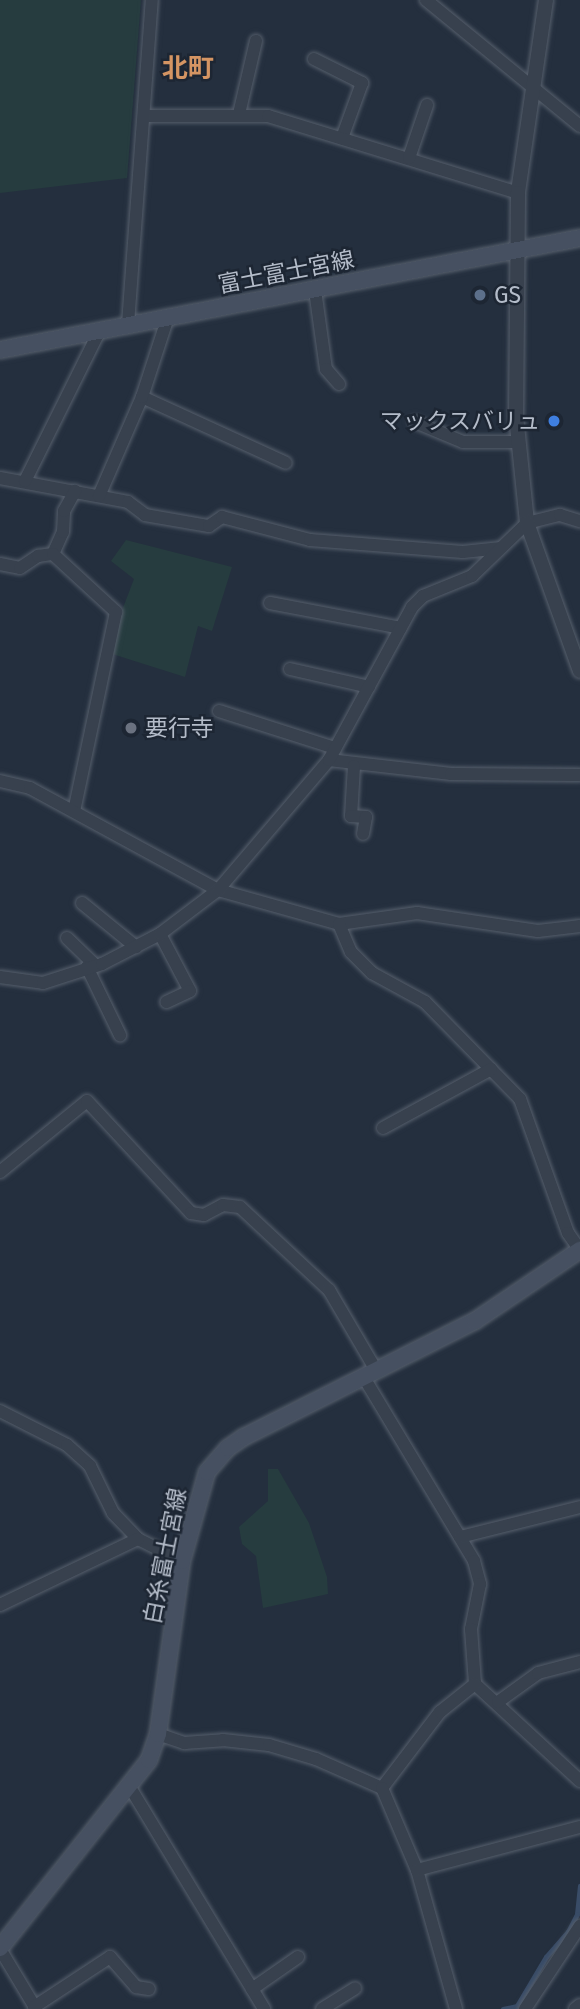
<!DOCTYPE html>
<meta charset="utf-8">
<style>
body{margin:0}
#map{position:relative;width:580px;height:2009px;overflow:hidden;background:#242f3e;font-family:"Fira Sans","Noto Sans JP",sans-serif}
div>[style]{position:absolute}
.green>*{inset:0;background:#263c3f}
.stream>*{height:4.5px;margin:-2.25px;padding:0 2.25px;transform-origin:2.25px;border-radius:2.25px;background:#394c67}
.roads{filter:drop-shadow(0 0 2px #565f6c) drop-shadow(0 0 2px #565f6c)}
.minor>*{height:12px;margin:-6px;padding:0 6px;transform-origin:6px;border-radius:6px;background:#38414e}
.tertiary>*{height:14px;margin:-7px;padding:0 7px;transform-origin:7px;border-radius:7px;background:#38414e}
.secondary>*{height:16px;margin:-8px;padding:0 8px;transform-origin:8px;border-radius:8px;background:#465061}
.dots>*{width:19px;height:19px;translate:-50% -50%;box-sizing:border-box;border:4px solid #1d2633;border-radius:50%}
span{translate:-50% -50%;white-space:nowrap;text-align:center;line-height:1.15;-webkit-text-stroke:5px #1d2633;paint-order:stroke}
.street-label{font-size:23px;color:#b4bcc9}
.poi-label{font-size:23px;color:#b4bcc9}
.left{translate:0 -50%;text-align:left}
.right{translate:-100% -50%;text-align:right}
.quarter-label{font-size:26px;color:#d59563;font-weight:700}
</style>
<div id="map">
<div class="green">
<div style="clip-path:polygon(0 0,141px 0,127px 178px,0 193px)"></div>
<div style="clip-path:polygon(126px 540px,232px 567px,212px 631px,198px 626px,185px 677px,106px 652px,134px 579px,111px 561px)"></div>
<div style="clip-path:polygon(268px 1469px,278px 1469px,309px 1523px,327px 1577px,328px 1594px,263px 1608px,256px 1556px,242px 1544px,239px 1527px,268px 1501px)"></div>
</div>
<div class="stream">
<div style="left:503px;top:2009px;width:14px;rotate:-12deg"></div>
<div style="left:517px;top:2006px;width:57px;rotate:-59.4deg"></div>
<div style="left:546px;top:1957px;width:33px;rotate:-49deg"></div>
<div style="left:568px;top:1932px;width:20px;rotate:-63deg"></div>
<div style="left:577px;top:1914px;width:28px;rotate:-84deg"></div>
</div>
<div class="roads">
<div class="minor">
<div style="left:426px;top:0;width:199px;rotate:39.3deg"></div>
<div style="left:314px;top:59px;width:54px;rotate:26.6deg"></div>
<div style="left:362px;top:83px;width:59px;rotate:110deg"></div>
<div style="left:239px;top:114px;width:75px;rotate:-76.9deg"></div>
<div style="left:146px;top:116px;width:122px"></div>
<div style="left:268px;top:116px;width:262px;rotate:17.1deg"></div>
<div style="left:409px;top:158px;width:56px;rotate:-71.2deg"></div>
<div style="left:315px;top:290px;width:80px;rotate:82.1deg"></div>
<div style="left:326px;top:369px;width:20px;rotate:49deg"></div>
<div style="left:128px;top:324px;width:325px;rotate:-85.8deg"></div>
<div style="left:142px;top:397px;width:158px;rotate:24.6deg"></div>
<div style="left:415px;top:422px;width:52px;rotate:22.6deg"></div>
<div style="left:463px;top:442px;width:56px"></div>
<div style="left:0;top:478px;width:130px;rotate:10.6deg"></div>
<div style="left:128px;top:502px;width:21px;rotate:37deg"></div>
<div style="left:145px;top:515px;width:65px;rotate:9.8deg"></div>
<div style="left:209px;top:526px;width:16px;rotate:-35deg"></div>
<div style="left:222px;top:517px;width:91px;rotate:14.6deg"></div>
<div style="left:310px;top:540px;width:153px;rotate:4.5deg"></div>
<div style="left:463px;top:552px;width:36px;rotate:-6deg"></div>
<div style="left:25px;top:481px;width:166px;rotate:-63.6deg"></div>
<div style="left:99px;top:496px;width:108px;rotate:-66.5deg"></div>
<div style="left:142px;top:397px;width:84px;rotate:-72deg"></div>
<div style="left:53px;top:554px;width:24px;rotate:-66deg"></div>
<div style="left:63px;top:532px;width:21px;rotate:-87deg"></div>
<div style="left:64px;top:511px;width:23px;rotate:-61deg"></div>
<div style="left:0;top:564px;width:20px;rotate:11deg"></div>
<div style="left:20px;top:568px;width:22px;rotate:-34deg"></div>
<div style="left:38px;top:556px;width:15px;rotate:-8deg"></div>
<div style="left:53px;top:554px;width:86px;rotate:42.6deg"></div>
<div style="left:116px;top:612px;width:203px;rotate:101.9deg"></div>
<div style="left:270px;top:603px;width:133px;rotate:10.8deg"></div>
<div style="left:290px;top:669px;width:81px;rotate:12.8deg"></div>
<div style="left:219px;top:711px;width:122px;rotate:17.7deg"></div>
<div style="left:329px;top:760px;width:123px;rotate:6.5deg"></div>
<div style="left:451px;top:774px;width:129px;rotate:0.4deg"></div>
<div style="left:354px;top:766px;width:50px;rotate:93.4deg"></div>
<div style="left:351px;top:816px;width:15px;rotate:4deg"></div>
<div style="left:366px;top:817px;width:17px;rotate:100deg"></div>
<div style="left:0;top:781px;width:31px;rotate:13deg"></div>
<div style="left:30px;top:788px;width:214px;rotate:28.5deg"></div>
<div style="left:218px;top:890px;width:126px;rotate:15.7deg"></div>
<div style="left:339px;top:924px;width:79px;rotate:-8deg"></div>
<div style="left:417px;top:913px;width:122px;rotate:8.5deg"></div>
<div style="left:538px;top:931px;width:42px;rotate:-6.8deg"></div>
<div style="left:82px;top:903px;width:70px;rotate:39.2deg"></div>
<div style="left:339px;top:924px;width:30px;rotate:67deg"></div>
<div style="left:351px;top:952px;width:30px;rotate:45deg"></div>
<div style="left:372px;top:973px;width:60px;rotate:28.7deg"></div>
<div style="left:425px;top:1002px;width:136px;rotate:45.6deg"></div>
<div style="left:520px;top:1099px;width:142px;rotate:70.3deg"></div>
<div style="left:568px;top:1233px;width:21px;rotate:55deg"></div>
<div style="left:160px;top:934px;width:64px;rotate:62.2deg"></div>
<div style="left:190px;top:991px;width:26px;rotate:155deg"></div>
<div style="left:67px;top:938px;width:39px;rotate:44deg"></div>
<div style="left:87px;top:967px;width:76px;rotate:64.1deg"></div>
<div style="left:0;top:977px;width:43px;rotate:7.9deg"></div>
<div style="left:43px;top:983px;width:62px;rotate:-17.9deg"></div>
<div style="left:102px;top:964px;width:65px;rotate:-27.3deg"></div>
<div style="left:160px;top:934px;width:73px;rotate:-37.2deg"></div>
<div style="left:218px;top:890px;width:171px;rotate:-49.5deg"></div>
<div style="left:329px;top:760px;width:174px;rotate:-61.5deg"></div>
<div style="left:412px;top:607px;width:16px;rotate:-45deg"></div>
<div style="left:423px;top:596px;width:53px;rotate:-22.2deg"></div>
<div style="left:472px;top:576px;width:76px;rotate:-43.9deg"></div>
<div style="left:527px;top:523px;width:34px;rotate:-14deg"></div>
<div style="left:560px;top:515px;width:21px;rotate:17deg"></div>
<div style="left:383px;top:1128px;width:123px;rotate:-28.6deg"></div>
<div style="left:0;top:1172px;width:112px;rotate:-39.2deg"></div>
<div style="left:87px;top:1101px;width:153px;rotate:47.1deg"></div>
<div style="left:191px;top:1213px;width:13px;rotate:9deg"></div>
<div style="left:204px;top:1215px;width:21px;rotate:-28deg"></div>
<div style="left:223px;top:1205px;width:17px;rotate:7deg"></div>
<div style="left:240px;top:1207px;width:122px;rotate:43deg"></div>
<div style="left:329px;top:1290px;width:93px;rotate:59.6deg"></div>
<div style="left:363px;top:1376px;width:216px;rotate:59deg"></div>
<div style="left:474px;top:1561px;width:24px;rotate:75deg"></div>
<div style="left:480px;top:1584px;width:46px;rotate:101.3deg"></div>
<div style="left:471px;top:1629px;width:55px;rotate:85.8deg"></div>
<div style="left:475px;top:1684px;width:143px;rotate:42.7deg"></div>
<div style="left:0;top:1411px;width:75px;rotate:26.9deg"></div>
<div style="left:67px;top:1445px;width:31px;rotate:42deg"></div>
<div style="left:90px;top:1466px;width:52px;rotate:63.9deg"></div>
<div style="left:113px;top:1513px;width:36px;rotate:46deg"></div>
<div style="left:138px;top:1539px;width:49px;rotate:26.6deg"></div>
<div style="left:460px;top:1537px;width:124px;rotate:-14deg"></div>
<div style="left:0;top:1605px;width:153px;rotate:-25.6deg"></div>
<div style="left:498px;top:1702px;width:49px;rotate:-35.9deg"></div>
<div style="left:538px;top:1673px;width:43px;rotate:-14.7deg"></div>
<div style="left:158px;top:1734px;width:28px;rotate:19deg"></div>
<div style="left:184px;top:1743px;width:39px;rotate:-4deg"></div>
<div style="left:223px;top:1740px;width:46px;rotate:6.2deg"></div>
<div style="left:269px;top:1745px;width:49px;rotate:16.6deg"></div>
<div style="left:316px;top:1759px;width:72px;rotate:23.7deg"></div>
<div style="left:382px;top:1788px;width:96px;rotate:-52.7deg"></div>
<div style="left:440px;top:1712px;width:45px;rotate:-38.7deg"></div>
<div style="left:382px;top:1788px;width:89px;rotate:66.9deg"></div>
<div style="left:417px;top:1870px;width:144px;rotate:74.3deg"></div>
<div style="left:131px;top:1789px;width:257px;rotate:58.8deg"></div>
<div style="left:417px;top:1870px;width:169px;rotate:-14.8deg"></div>
<div style="left:0;top:1949px;width:70px;rotate:59deg"></div>
<div style="left:252px;top:1989px;width:56px;rotate:-34.8deg"></div>
<div style="left:34px;top:2007px;width:91px;rotate:-33.3deg"></div>
<div style="left:110px;top:1957px;width:40px;rotate:49deg"></div>
<div style="left:136px;top:1987px;width:13px;rotate:9deg"></div>
<div style="left:322px;top:2009px;width:39px;rotate:-32deg"></div>
<div style="left:525px;top:2009px;width:100px;rotate:-56.5deg"></div>
<div style="left:575px;top:2009px;width:6px;rotate:-39deg"></div>
</div>
<div class="tertiary">
<div style="left:546px;top:0;width:195px;rotate:98.3deg"></div>
<div style="left:518px;top:193px;width:223px;rotate:90.5deg"></div>
<div style="left:516px;top:416px;width:108px;rotate:84.1deg"></div>
<div style="left:527px;top:523px;width:157px;rotate:70.3deg"></div>
</div>
<div class="secondary">
<div style="left:0;top:350px;width:591px;rotate:-10.93deg"></div>
<div style="left:0;top:1948px;width:240px;rotate:-51.6deg"></div>
<div style="left:149px;top:1760px;width:28px;rotate:-71deg"></div>
<div style="left:158px;top:1734px;width:175px;rotate:-82.1deg"></div>
<div style="left:182px;top:1561px;width:92px;rotate:-74.3deg"></div>
<div style="left:207px;top:1472px;width:32px;rotate:-49deg"></div>
<div style="left:228px;top:1448px;width:19px;rotate:-35deg"></div>
<div style="left:244px;top:1437px;width:258px;rotate:-26.7deg"></div>
<div style="left:475px;top:1321px;width:127px;rotate:-34.1deg"></div>
</div>
</div>
<div class="dots">
<div style="left:480px;top:295px;background:#5c6f8a"></div>
<div style="left:554px;top:421px;background:#3f7fe0"></div>
<div style="left:131px;top:728px;background:#6b7280"></div>
</div>
<div class="street-label">
<span style="left:286px;top:272px;rotate:-11deg">富士富士宮線</span>
<span style="left:165px;top:1556px;rotate:-79deg">白糸富士宮線</span>
</div>
<div class="poi-label">
<span class="left" style="left:494px;top:295px">GS</span>
<span class="right" style="left:540px;top:421px">マックスバリュ</span>
<span class="left" style="left:145px;top:728px">要行寺</span>
</div>
<div class="quarter-label">
<span style="left:188px;top:69px">北町</span>
</div>
</div>
